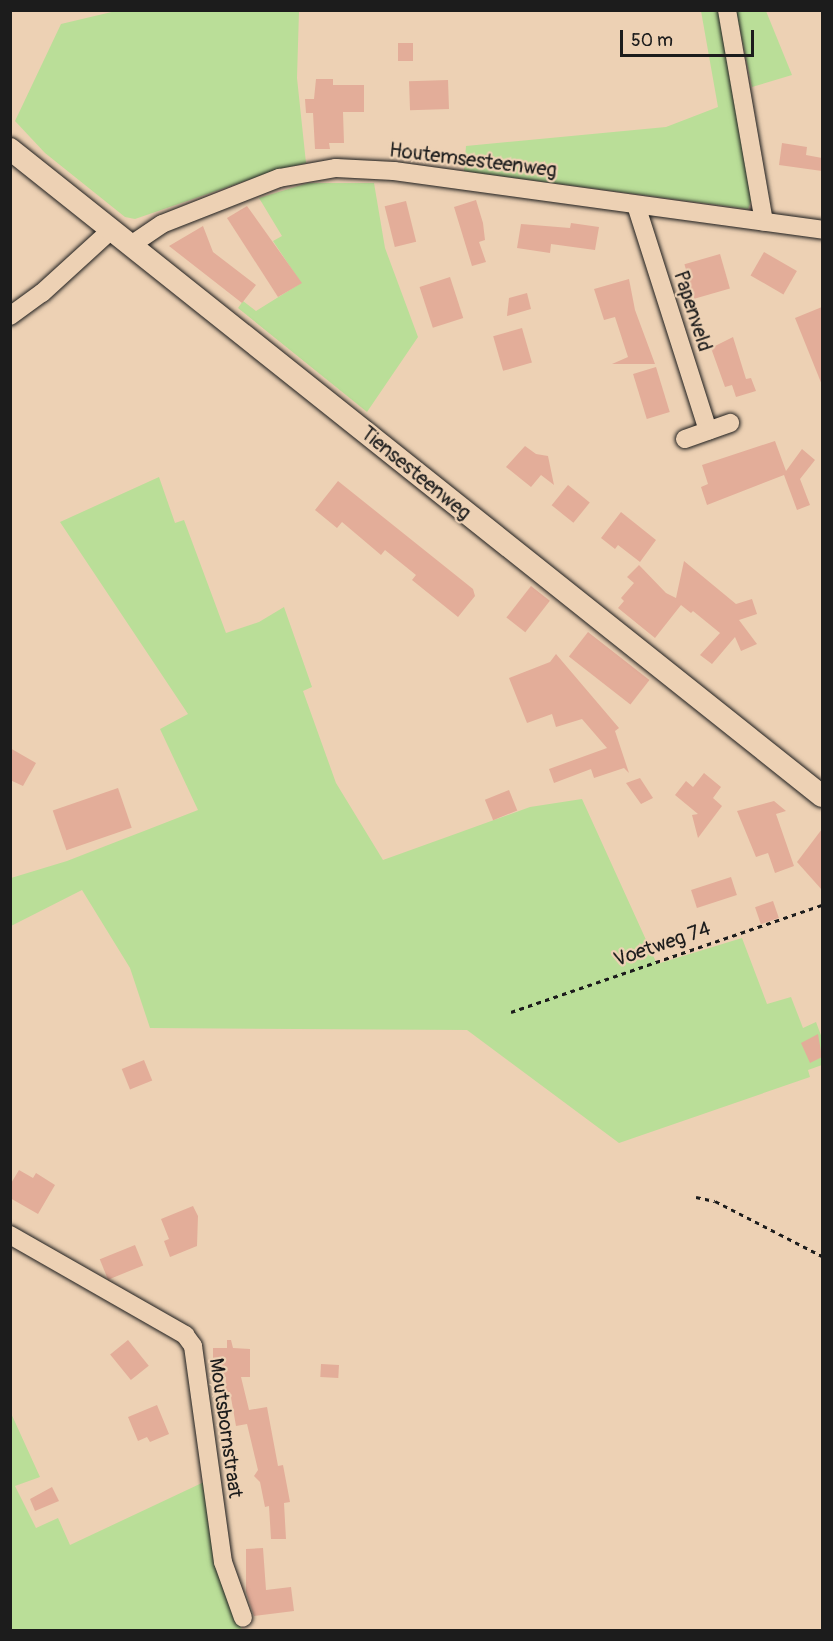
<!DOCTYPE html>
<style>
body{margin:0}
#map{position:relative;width:833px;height:1641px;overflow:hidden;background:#edd1b4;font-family:Pangolin,sans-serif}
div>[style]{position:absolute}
.green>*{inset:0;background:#bade98}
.building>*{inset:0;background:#e3ad99;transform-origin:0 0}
.path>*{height:3px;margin-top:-1.5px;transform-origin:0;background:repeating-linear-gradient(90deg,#1c1c1c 0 4.5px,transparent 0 9px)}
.roads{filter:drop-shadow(0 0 2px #1c1c1c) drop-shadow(0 0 2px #1c1c1c)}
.minor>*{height:18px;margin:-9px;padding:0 9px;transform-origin:9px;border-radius:9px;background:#edd1b4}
.major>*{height:22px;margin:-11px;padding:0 11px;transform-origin:11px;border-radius:11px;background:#edd1b4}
span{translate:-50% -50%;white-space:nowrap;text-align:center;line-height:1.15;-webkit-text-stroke:4.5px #edd1b4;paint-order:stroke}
.street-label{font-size:20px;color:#1c1c1c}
.frame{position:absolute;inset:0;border:12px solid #1c1c1c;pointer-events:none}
.scale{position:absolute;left:620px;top:30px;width:134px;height:27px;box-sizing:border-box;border:3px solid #1c1c1c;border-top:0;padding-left:8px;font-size:18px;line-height:21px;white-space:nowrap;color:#1c1c1c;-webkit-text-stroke:4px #edd1b4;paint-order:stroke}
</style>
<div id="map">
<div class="green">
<div style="clip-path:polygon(120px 10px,299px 11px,297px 78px,306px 163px,274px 171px,135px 219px,125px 217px,45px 153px,15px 121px,61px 24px)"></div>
<div style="clip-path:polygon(701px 11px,766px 11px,792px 75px,752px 87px,739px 25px,724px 29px,752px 199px,748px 209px,464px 171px,466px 146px,666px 127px,718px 107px)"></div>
<div style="clip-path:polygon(308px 183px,374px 183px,385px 248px,418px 337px,367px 412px,238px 308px,243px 301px,256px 311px,301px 283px,273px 241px,282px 236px,259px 198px)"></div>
<div style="clip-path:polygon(159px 477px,175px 523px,184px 520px,226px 633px,259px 622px,284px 607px,312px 687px,303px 691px,336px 783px,383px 860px,530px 807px,582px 799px,657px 964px,742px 938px,767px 1004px,791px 997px,803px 1028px,816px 1022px,822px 1038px,822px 1065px,808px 1070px,810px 1077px,619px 1143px,467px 1030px,150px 1028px,130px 968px,82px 890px,11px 926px,11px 878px,67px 861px,198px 810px,160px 729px,188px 714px,60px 522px)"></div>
<div style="clip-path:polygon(10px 1411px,40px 1477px,15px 1486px,36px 1528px,58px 1518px,70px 1545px,204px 1482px,220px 1578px,242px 1630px,11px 1630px)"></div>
</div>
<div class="building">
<div style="left:398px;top:43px;width:15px;height:18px"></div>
<div style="clip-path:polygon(316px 79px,333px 79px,333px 85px,364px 85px,364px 112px,343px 112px,344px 143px,329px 143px,330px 149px,315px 149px,313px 113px,306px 113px,305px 99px,314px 99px)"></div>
<div style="left:448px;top:80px;width:29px;height:39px;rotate:88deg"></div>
<div style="clip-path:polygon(782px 143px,807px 147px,806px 155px,822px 158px,822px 171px,779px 165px)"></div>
<div style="clip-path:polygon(476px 200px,483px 223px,485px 240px,479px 242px,486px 262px,472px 266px,454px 207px)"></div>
<div style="left:406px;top:201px;width:42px;height:22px;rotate:76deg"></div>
<div style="clip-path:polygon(247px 206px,302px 283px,278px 297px,227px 218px)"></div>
<div style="clip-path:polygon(571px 223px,599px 227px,595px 250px,551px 244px,550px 253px,517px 248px,521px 224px,570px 228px)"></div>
<div style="clip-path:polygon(203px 226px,213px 252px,256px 285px,242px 303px,169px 246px)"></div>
<div style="left:764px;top:252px;width:38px;height:27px;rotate:30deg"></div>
<div style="left:720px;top:254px;width:36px;height:37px;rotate:74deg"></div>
<div style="left:450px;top:277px;width:43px;height:32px;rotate:72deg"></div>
<div style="clip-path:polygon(629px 279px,635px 310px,655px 364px,612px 364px,628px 357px,615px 317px,604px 320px,594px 289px)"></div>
<div style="clip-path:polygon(527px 293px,531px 309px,507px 316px,509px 298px)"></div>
<div style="clip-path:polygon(822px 307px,822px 385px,795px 318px)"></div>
<div style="left:522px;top:328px;width:36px;height:30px;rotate:74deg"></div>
<div style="clip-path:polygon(733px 337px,746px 379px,751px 378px,756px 391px,736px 397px,732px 385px,725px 387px,711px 348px)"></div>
<div style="left:656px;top:367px;width:47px;height:24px;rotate:73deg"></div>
<div style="clip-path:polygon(775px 441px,786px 471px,802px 449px,815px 460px,800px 479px,810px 505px,797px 510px,784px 475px,707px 505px,701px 487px,708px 484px,702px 465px)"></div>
<div style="clip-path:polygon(525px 446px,536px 454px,548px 456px,554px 485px,541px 475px,531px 487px,506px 467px)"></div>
<div style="clip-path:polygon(338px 481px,473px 589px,475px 596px,458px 617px,412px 580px,416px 575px,385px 550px,381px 555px,342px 522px,337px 528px,315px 510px)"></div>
<div style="left:568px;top:485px;width:28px;height:26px;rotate:39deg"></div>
<div style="clip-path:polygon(621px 512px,656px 540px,640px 562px,618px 545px,615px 549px,601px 538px)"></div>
<div style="clip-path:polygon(684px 561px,736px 604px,752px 599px,757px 614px,739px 620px,757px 644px,741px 651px,735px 637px,712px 664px,700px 655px,720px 633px,693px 611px,691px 613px,681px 605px,655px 638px,618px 608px,624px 601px,621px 598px,634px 583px,627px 577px,639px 565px,666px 593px,676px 598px)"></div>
<div style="left:531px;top:586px;width:24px;height:40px;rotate:38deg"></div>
<div style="left:588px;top:632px;width:78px;height:31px;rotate:38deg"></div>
<div style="clip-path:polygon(556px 654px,619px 728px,615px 731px,629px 773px,624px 768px,594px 778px,591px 769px,554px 783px,549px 769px,607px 748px,582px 719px,556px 727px,552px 714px,527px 723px,509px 678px,550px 662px)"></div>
<div style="clip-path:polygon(10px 748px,36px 763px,23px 786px,10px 780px)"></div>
<div style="clip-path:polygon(704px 773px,721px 787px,713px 798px,722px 806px,698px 838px,692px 815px,698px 814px,675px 795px,686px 781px,693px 787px)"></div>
<div style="clip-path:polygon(640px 778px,653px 798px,641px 804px,626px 783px)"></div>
<div style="left:118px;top:788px;width:42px;height:69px;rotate:71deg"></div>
<div style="left:509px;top:790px;width:22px;height:26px;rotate:68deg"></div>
<div style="clip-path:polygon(774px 801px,786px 811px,776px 814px,794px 866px,775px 873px,768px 853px,756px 857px,737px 811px)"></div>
<div style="clip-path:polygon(822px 829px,822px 890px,797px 862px)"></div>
<div style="left:731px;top:877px;width:19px;height:42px;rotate:72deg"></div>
<div style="left:773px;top:901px;width:18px;height:19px;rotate:71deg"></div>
<div style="clip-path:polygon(818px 1034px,822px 1057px,810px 1063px,801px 1043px)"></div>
<div style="left:144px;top:1060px;width:22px;height:24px;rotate:68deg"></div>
<div style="clip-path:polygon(19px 1170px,33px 1178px,36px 1173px,55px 1185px,38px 1214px,10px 1198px,10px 1185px)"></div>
<div style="clip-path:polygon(193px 1206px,198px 1216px,197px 1246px,170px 1257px,164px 1241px,169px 1239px,161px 1219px)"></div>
<div style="left:135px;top:1245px;width:22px;height:38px;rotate:68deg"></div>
<div style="left:128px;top:1340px;width:33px;height:23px;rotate:51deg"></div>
<div style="clip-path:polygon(227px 1340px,231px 1340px,233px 1348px,250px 1349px,250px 1377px,241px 1377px,249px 1410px,267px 1407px,278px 1466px,283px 1465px,290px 1502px,284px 1503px,286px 1539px,271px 1539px,269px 1506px,265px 1507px,260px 1482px,254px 1476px,258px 1470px,247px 1424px,236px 1426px,230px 1392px,225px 1392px,226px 1377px,220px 1377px,220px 1365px,213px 1365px,213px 1348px,227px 1348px)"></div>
<div style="left:321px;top:1364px;width:18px;height:13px;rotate:3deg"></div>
<div style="clip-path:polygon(157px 1405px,169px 1434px,150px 1442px,147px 1437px,138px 1441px,128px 1417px)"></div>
<div style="clip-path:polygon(52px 1487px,59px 1501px,35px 1511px,30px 1499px)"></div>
<div style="clip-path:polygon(263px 1548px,266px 1590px,291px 1587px,294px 1611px,254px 1616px,246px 1592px,246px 1549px)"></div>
</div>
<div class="path">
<div style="left:511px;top:1012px;width:329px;rotate:-19deg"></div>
<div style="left:696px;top:1197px;width:19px;rotate:12deg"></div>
<div style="left:715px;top:1201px;width:120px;rotate:27.2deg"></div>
</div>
<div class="roads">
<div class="minor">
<div style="left:727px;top:10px;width:215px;rotate:80.1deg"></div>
<div style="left:636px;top:205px;width:237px;rotate:72.3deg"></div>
<div style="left:131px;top:245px;width:37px;rotate:-34deg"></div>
<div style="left:162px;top:224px;width:126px;rotate:-21.5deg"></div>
<div style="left:279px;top:178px;width:58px;rotate:-10deg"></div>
<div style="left:336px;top:168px;width:58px;rotate:3deg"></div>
<div style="left:394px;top:171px;width:432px;rotate:7.8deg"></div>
<div style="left:10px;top:316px;width:39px;rotate:-36deg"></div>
<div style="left:42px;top:293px;width:93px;rotate:-42.4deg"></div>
<div style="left:685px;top:439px;width:48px;rotate:-19.6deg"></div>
<div style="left:10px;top:1235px;width:202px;rotate:29.7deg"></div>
<div style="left:185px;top:1335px;width:14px;rotate:54deg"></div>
<div style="left:193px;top:1346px;width:218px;rotate:82.1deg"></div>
<div style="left:223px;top:1562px;width:59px;rotate:70.3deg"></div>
</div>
<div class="major">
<div style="left:10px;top:149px;width:1038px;rotate:38.55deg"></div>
</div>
</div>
<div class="street-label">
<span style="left:473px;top:160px;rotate:7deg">Houtemsesteenweg</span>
<span style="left:693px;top:311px;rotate:72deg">Papenveld</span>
<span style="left:416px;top:473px;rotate:39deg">Tiensesteenweg</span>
<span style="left:662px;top:944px;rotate:-19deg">Voetweg 74</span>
<span style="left:226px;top:1428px;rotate:82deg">Moutsbornstraat</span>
</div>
<div class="frame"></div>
<div class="scale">50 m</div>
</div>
